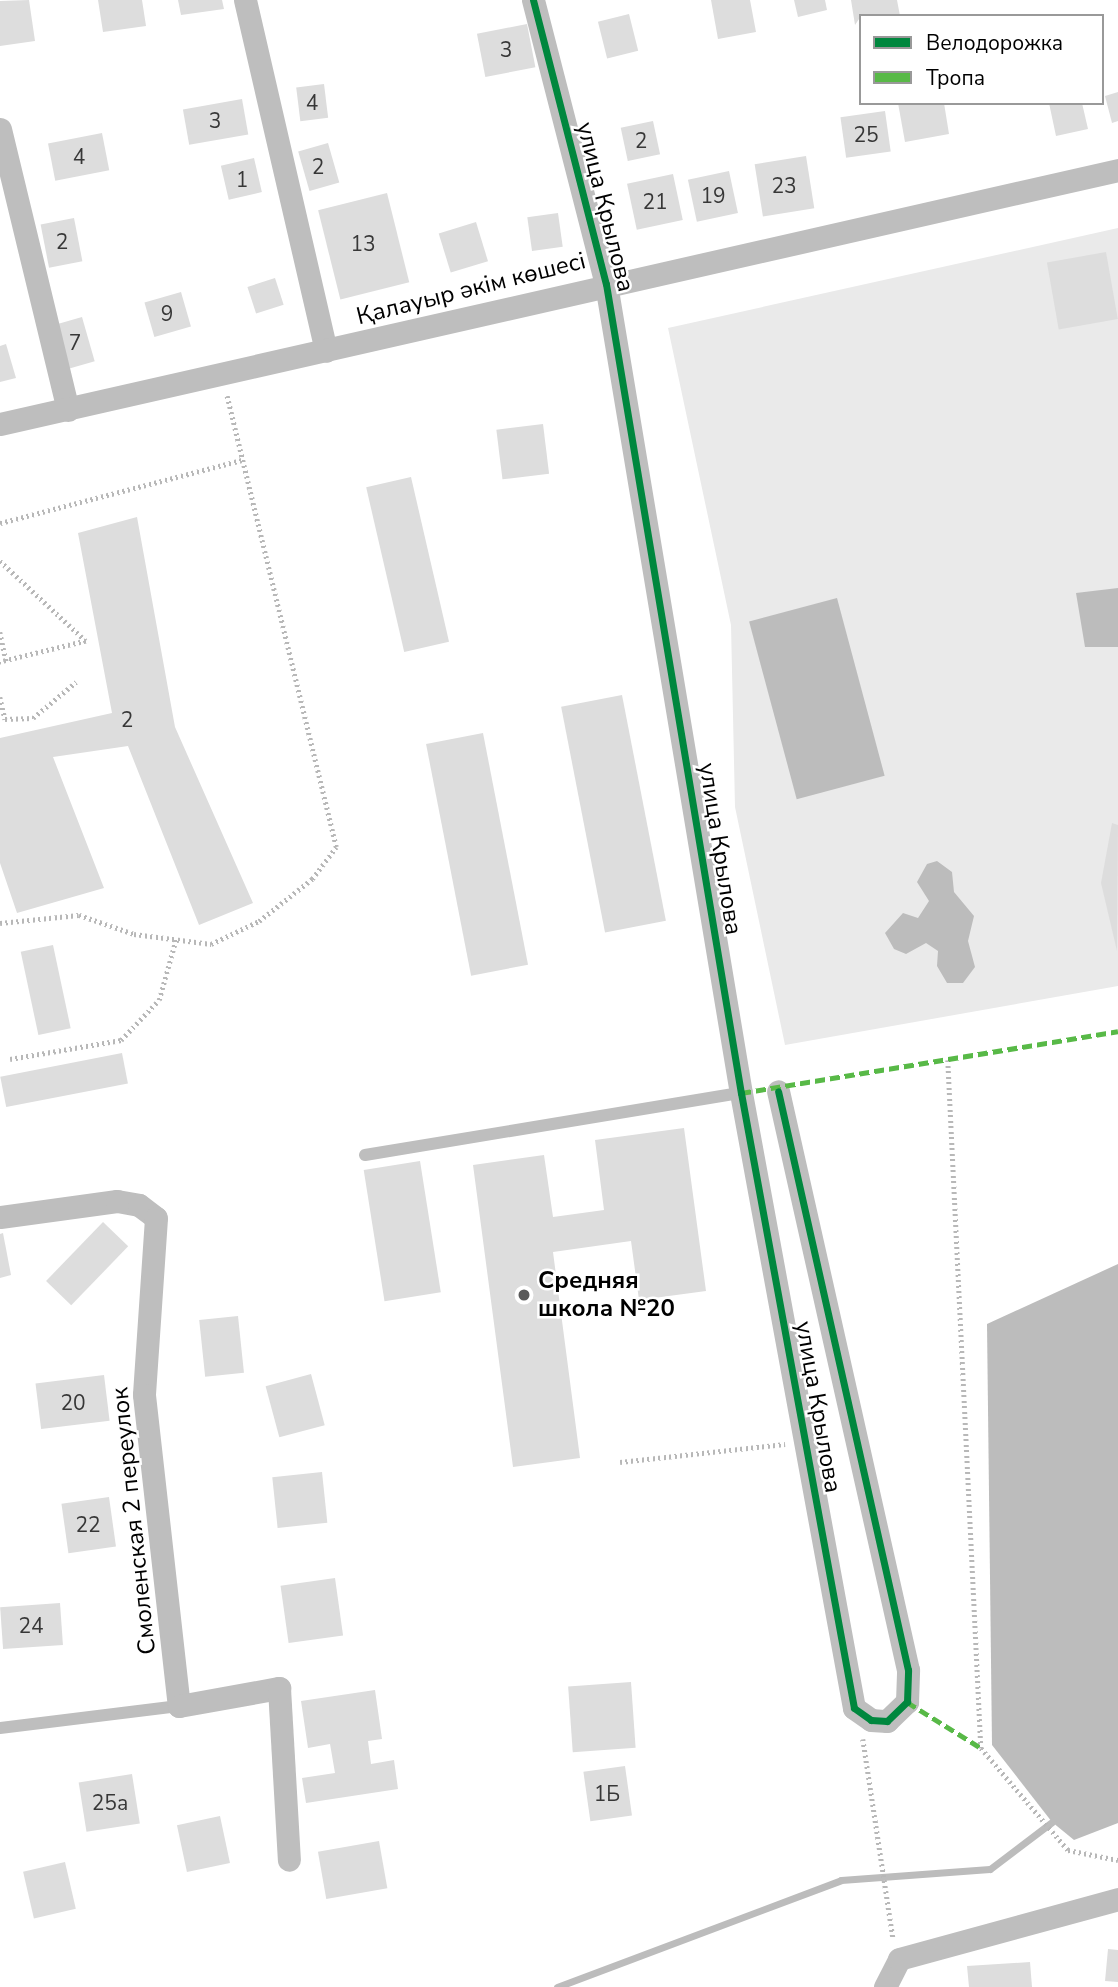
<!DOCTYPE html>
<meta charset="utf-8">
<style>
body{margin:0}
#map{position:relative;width:1118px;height:1987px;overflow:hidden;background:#fff;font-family:"Nunito Sans",sans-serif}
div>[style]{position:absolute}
.green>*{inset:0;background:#eaeaea}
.water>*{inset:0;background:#bcbcbc;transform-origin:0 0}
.stream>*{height:7px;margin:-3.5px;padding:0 3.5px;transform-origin:3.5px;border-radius:3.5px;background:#bcbcbc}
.building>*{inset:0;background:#ddd;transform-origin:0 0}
.path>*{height:4.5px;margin-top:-2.25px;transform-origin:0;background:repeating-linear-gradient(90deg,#b8b8b8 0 2px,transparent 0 5.5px)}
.lane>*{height:12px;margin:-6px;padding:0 6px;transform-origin:6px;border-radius:6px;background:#bebebe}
.street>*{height:23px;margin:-11.5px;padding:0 11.5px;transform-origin:11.5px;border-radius:11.5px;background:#bebebe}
.quiet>*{height:5px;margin-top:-2.5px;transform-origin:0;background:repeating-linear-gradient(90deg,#58b947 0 10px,transparent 0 15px)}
.cycleway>*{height:7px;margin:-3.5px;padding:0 3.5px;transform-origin:3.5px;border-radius:3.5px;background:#00873e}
.dots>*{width:19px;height:19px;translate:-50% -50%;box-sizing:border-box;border:4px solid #fff;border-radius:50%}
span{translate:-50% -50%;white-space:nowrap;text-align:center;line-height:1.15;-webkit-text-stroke:5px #fff;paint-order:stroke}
.number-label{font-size:21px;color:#373737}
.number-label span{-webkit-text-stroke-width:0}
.street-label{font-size:24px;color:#000}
.poi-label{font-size:24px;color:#000;font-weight:700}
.left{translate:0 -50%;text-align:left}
.legend{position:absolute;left:859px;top:14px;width:245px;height:91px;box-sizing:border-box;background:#fff;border:2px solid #999;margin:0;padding:9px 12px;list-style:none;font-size:21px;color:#000}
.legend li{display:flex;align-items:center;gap:14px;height:35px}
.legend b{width:35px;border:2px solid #999}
</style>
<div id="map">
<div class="green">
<div style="clip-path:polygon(1118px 228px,1118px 986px,785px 1045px,735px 807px,731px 625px,668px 328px)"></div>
</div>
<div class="water">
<div style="clip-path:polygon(1118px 588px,1118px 647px,1085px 647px,1076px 593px)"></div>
<div style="left:837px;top:598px;width:184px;height:91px;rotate:75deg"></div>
<div style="clip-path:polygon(937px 861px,952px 872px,954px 892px,974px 916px,968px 941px,975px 967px,963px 983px,947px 983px,937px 966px,938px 951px,926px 943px,906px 954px,894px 949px,885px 933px,903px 913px,918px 918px,929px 901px,917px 882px,927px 864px)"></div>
<div style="clip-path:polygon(1118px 1264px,1118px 1823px,1074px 1840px,1052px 1822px,992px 1745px,987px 1324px)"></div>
</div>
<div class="stream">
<div style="left:557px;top:1987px;width:303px;rotate:-20.6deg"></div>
<div style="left:841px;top:1880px;width:149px;rotate:-4.2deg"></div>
<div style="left:990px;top:1869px;width:78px;rotate:-37.2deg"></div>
</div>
<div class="building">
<div style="clip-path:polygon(29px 0,35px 41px,0 46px,0 1px)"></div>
<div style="clip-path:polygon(98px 0,142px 0,146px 26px,103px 32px)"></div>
<div style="clip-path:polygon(178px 0,222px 0,224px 9px,181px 15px)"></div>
<div style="clip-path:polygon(711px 0,750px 0,756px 32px,718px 39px)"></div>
<div style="clip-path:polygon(794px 0,825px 0,827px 10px,798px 17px)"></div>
<div style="clip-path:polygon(851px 0,897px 0,900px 16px,861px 16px,855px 25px)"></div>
<div style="left:629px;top:14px;width:38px;height:32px;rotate:76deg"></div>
<div style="left:527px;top:24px;width:44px;height:51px;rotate:79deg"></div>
<div style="left:324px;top:84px;width:34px;height:28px;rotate:83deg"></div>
<div style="clip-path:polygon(1118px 92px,1118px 121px,1112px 123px,1105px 96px)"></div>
<div style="left:242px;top:99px;width:36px;height:60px;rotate:80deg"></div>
<div style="clip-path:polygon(898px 103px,944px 103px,949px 134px,905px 142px)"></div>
<div style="clip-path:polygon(1049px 103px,1082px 103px,1088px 129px,1056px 136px)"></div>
<div style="left:885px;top:111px;width:41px;height:45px;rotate:82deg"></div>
<div style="left:653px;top:121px;width:34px;height:33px;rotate:78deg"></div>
<div style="left:102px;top:133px;width:38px;height:55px;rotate:79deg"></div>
<div style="left:328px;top:143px;width:41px;height:31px;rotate:74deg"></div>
<div style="left:806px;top:156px;width:53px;height:52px;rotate:81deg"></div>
<div style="left:254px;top:158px;width:35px;height:34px;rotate:77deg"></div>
<div style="left:729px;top:171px;width:43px;height:42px;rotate:78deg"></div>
<div style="left:673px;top:174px;width:47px;height:47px;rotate:78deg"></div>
<div style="left:387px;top:193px;width:92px;height:71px;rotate:76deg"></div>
<div style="left:558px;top:213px;width:34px;height:31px;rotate:82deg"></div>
<div style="left:74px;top:218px;width:44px;height:34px;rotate:79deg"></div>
<div style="left:476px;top:222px;width:41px;height:39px;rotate:73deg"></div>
<div style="left:1106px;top:252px;width:68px;height:60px;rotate:80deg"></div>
<div style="left:275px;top:278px;width:28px;height:29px;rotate:72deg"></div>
<div style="left:181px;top:292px;width:36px;height:38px;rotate:74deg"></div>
<div style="left:82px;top:317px;width:46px;height:28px;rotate:74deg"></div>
<div style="clip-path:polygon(6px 344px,16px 378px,0 382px,0 346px)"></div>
<div style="left:543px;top:424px;width:50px;height:47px;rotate:83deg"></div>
<div style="left:411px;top:477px;width:169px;height:46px;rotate:77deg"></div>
<div style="clip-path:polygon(137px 517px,175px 727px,253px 903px,199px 925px,128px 746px,53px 757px,104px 888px,17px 913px,0 863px,0 738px,112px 713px,78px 533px)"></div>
<div style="left:622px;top:695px;width:230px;height:62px;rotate:79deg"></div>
<div style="left:483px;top:733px;width:236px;height:58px;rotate:79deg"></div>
<div style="clip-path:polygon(1112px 823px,1118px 825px,1117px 951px,1101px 883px)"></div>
<div style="left:53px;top:945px;width:85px;height:33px;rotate:78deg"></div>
<div style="left:122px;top:1053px;width:31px;height:124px;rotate:79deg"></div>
<div style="clip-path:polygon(684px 1128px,706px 1291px,639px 1300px,631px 1241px,553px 1252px,580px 1458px,513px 1467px,473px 1165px,544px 1155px,553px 1217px,604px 1210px,595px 1140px)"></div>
<div style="left:420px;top:1161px;width:133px;height:57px;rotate:81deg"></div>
<div style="left:103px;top:1222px;width:35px;height:82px;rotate:44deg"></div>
<div style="clip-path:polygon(3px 1233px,11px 1275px,0 1278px,0 1234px)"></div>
<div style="left:238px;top:1316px;width:57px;height:39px;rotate:84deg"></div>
<div style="left:311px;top:1374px;width:53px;height:47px;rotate:75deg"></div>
<div style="left:104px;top:1375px;width:46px;height:69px;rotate:83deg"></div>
<div style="left:322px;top:1472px;width:51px;height:50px;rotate:84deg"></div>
<div style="left:109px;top:1497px;width:50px;height:48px;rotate:82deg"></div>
<div style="left:335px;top:1578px;width:58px;height:55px;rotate:82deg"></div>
<div style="left:60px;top:1603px;width:42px;height:60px;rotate:86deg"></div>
<div style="left:631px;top:1682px;width:66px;height:63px;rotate:86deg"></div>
<div style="clip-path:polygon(375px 1690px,382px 1739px,368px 1741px,371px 1764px,394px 1760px,398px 1789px,306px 1803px,302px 1778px,335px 1773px,330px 1744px,308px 1748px,301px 1701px)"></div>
<div style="left:625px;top:1766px;width:50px;height:42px;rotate:82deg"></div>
<div style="left:132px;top:1774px;width:50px;height:54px;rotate:81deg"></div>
<div style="left:220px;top:1816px;width:48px;height:44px;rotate:78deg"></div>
<div style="left:379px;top:1841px;width:48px;height:62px;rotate:80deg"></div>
<div style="left:65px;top:1862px;width:48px;height:43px;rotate:77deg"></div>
<div style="clip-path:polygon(1108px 1949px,1118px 1950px,1118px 1982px,1105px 1981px)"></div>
<div style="clip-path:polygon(1030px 1962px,1032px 1987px,969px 1987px,967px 1966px)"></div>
</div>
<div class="path">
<div style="left:0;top:523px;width:250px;rotate:-14.6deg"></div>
<div style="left:0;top:561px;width:117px;rotate:42.9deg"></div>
<div style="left:86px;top:641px;width:89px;rotate:166.3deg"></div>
<div style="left:0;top:632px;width:30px;rotate:78deg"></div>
<div style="left:0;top:697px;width:23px;rotate:77deg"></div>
<div style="left:5px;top:719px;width:28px;rotate:-2deg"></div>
<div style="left:33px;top:718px;width:56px;rotate:-39.9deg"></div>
<div style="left:0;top:923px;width:79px;rotate:-5.8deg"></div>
<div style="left:79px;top:915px;width:58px;rotate:19.1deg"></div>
<div style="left:134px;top:934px;width:78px;rotate:7.4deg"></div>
<div style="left:211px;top:944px;width:53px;rotate:-25.6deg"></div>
<div style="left:259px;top:921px;width:68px;rotate:-38.4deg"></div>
<div style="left:312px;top:879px;width:40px;rotate:-53deg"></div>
<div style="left:336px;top:847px;width:464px;rotate:-103.6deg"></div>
<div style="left:10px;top:1059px;width:113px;rotate:-9.7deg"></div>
<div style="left:121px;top:1040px;width:55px;rotate:-46.5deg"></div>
<div style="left:159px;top:1000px;width:63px;rotate:-74.4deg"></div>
<div style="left:948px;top:1060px;width:689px;rotate:87.25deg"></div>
<div style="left:981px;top:1748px;width:134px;rotate:49.5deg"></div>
<div style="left:1068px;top:1850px;width:51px;rotate:11.3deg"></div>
<div style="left:620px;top:1462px;width:166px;rotate:-6.2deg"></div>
<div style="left:863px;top:1739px;width:201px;rotate:81.4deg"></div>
</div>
<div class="lane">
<div style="left:365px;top:1155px;width:381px;rotate:-9.4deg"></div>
<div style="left:0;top:1728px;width:180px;rotate:-7deg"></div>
</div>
<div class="street">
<div style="left:245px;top:0;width:360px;rotate:77deg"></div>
<div style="left:533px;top:0;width:293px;rotate:75.6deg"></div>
<div style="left:606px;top:284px;width:820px;rotate:80.53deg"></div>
<div style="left:741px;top:1093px;width:625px;rotate:79.59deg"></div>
<div style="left:854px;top:1708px;width:21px;rotate:35deg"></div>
<div style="left:871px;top:1720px;width:16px;rotate:4deg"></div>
<div style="left:887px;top:1721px;width:28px;rotate:-44deg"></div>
<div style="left:907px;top:1702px;width:32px;rotate:-88deg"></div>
<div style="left:908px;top:1670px;width:593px;rotate:-102.65deg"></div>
<div style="left:0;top:129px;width:289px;rotate:76.4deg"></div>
<div style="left:0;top:424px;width:1146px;rotate:-12.8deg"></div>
<div style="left:0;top:1217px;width:118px;rotate:-7.8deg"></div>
<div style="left:117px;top:1201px;width:22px;rotate:10deg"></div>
<div style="left:139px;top:1205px;width:21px;rotate:37deg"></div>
<div style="left:156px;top:1218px;width:177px;rotate:93.9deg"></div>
<div style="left:144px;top:1395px;width:313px;rotate:83.6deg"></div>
<div style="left:179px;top:1706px;width:102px;rotate:-10.2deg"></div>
<div style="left:279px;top:1688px;width:172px;rotate:86.7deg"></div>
<div style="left:885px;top:1987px;width:31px;rotate:-63deg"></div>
<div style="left:899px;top:1959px;width:227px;rotate:-15.3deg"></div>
</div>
<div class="quiet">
<div style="left:741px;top:1093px;width:382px;rotate:-9.3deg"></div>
<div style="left:907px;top:1702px;width:87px;rotate:31.9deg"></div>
</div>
<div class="cycleway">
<div style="left:533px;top:0;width:293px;rotate:75.6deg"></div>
<div style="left:606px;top:284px;width:820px;rotate:80.53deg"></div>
<div style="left:741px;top:1093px;width:625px;rotate:79.59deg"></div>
<div style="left:854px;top:1708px;width:21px;rotate:35deg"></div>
<div style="left:871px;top:1720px;width:16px;rotate:4deg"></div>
<div style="left:887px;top:1721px;width:28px;rotate:-44deg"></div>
<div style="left:907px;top:1702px;width:32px;rotate:-88deg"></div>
<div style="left:908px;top:1670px;width:593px;rotate:-102.65deg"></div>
</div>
<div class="dots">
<div style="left:524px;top:1295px;background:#595959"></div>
</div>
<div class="number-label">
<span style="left:506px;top:50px">3</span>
<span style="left:312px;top:103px">4</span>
<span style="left:215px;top:121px">3</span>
<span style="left:866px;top:135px">25</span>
<span style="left:641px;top:141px">2</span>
<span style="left:79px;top:157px">4</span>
<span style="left:318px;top:167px">2</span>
<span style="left:242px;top:180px">1</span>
<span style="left:784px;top:186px">23</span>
<span style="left:713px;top:196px">19</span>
<span style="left:655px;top:202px">21</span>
<span style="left:62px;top:242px">2</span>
<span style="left:363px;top:244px">13</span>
<span style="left:167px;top:314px">9</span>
<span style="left:75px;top:343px">7</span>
<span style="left:127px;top:720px">2</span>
<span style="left:73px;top:1403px">20</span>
<span style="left:88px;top:1525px">22</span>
<span style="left:31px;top:1626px">24</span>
<span style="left:607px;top:1794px">1Б</span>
<span style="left:110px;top:1803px">25а</span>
</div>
<div class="street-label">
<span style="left:605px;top:207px;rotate:76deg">улица Крылова</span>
<span style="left:471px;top:289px;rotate:-14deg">Қалауыр әкім көшесі</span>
<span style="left:720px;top:849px;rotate:81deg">улица Крылова</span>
<span style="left:818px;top:1407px;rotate:80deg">улица Крылова</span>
<span style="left:134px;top:1521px;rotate:-96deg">Смоленская 2 переулок</span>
</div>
<div class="poi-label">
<span class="left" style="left:538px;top:1295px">Средняя<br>школа №20</span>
</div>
<ul class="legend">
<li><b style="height:9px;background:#00873e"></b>Велодорожка</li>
<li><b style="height:9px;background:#58b947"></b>Тропа</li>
</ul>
</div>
